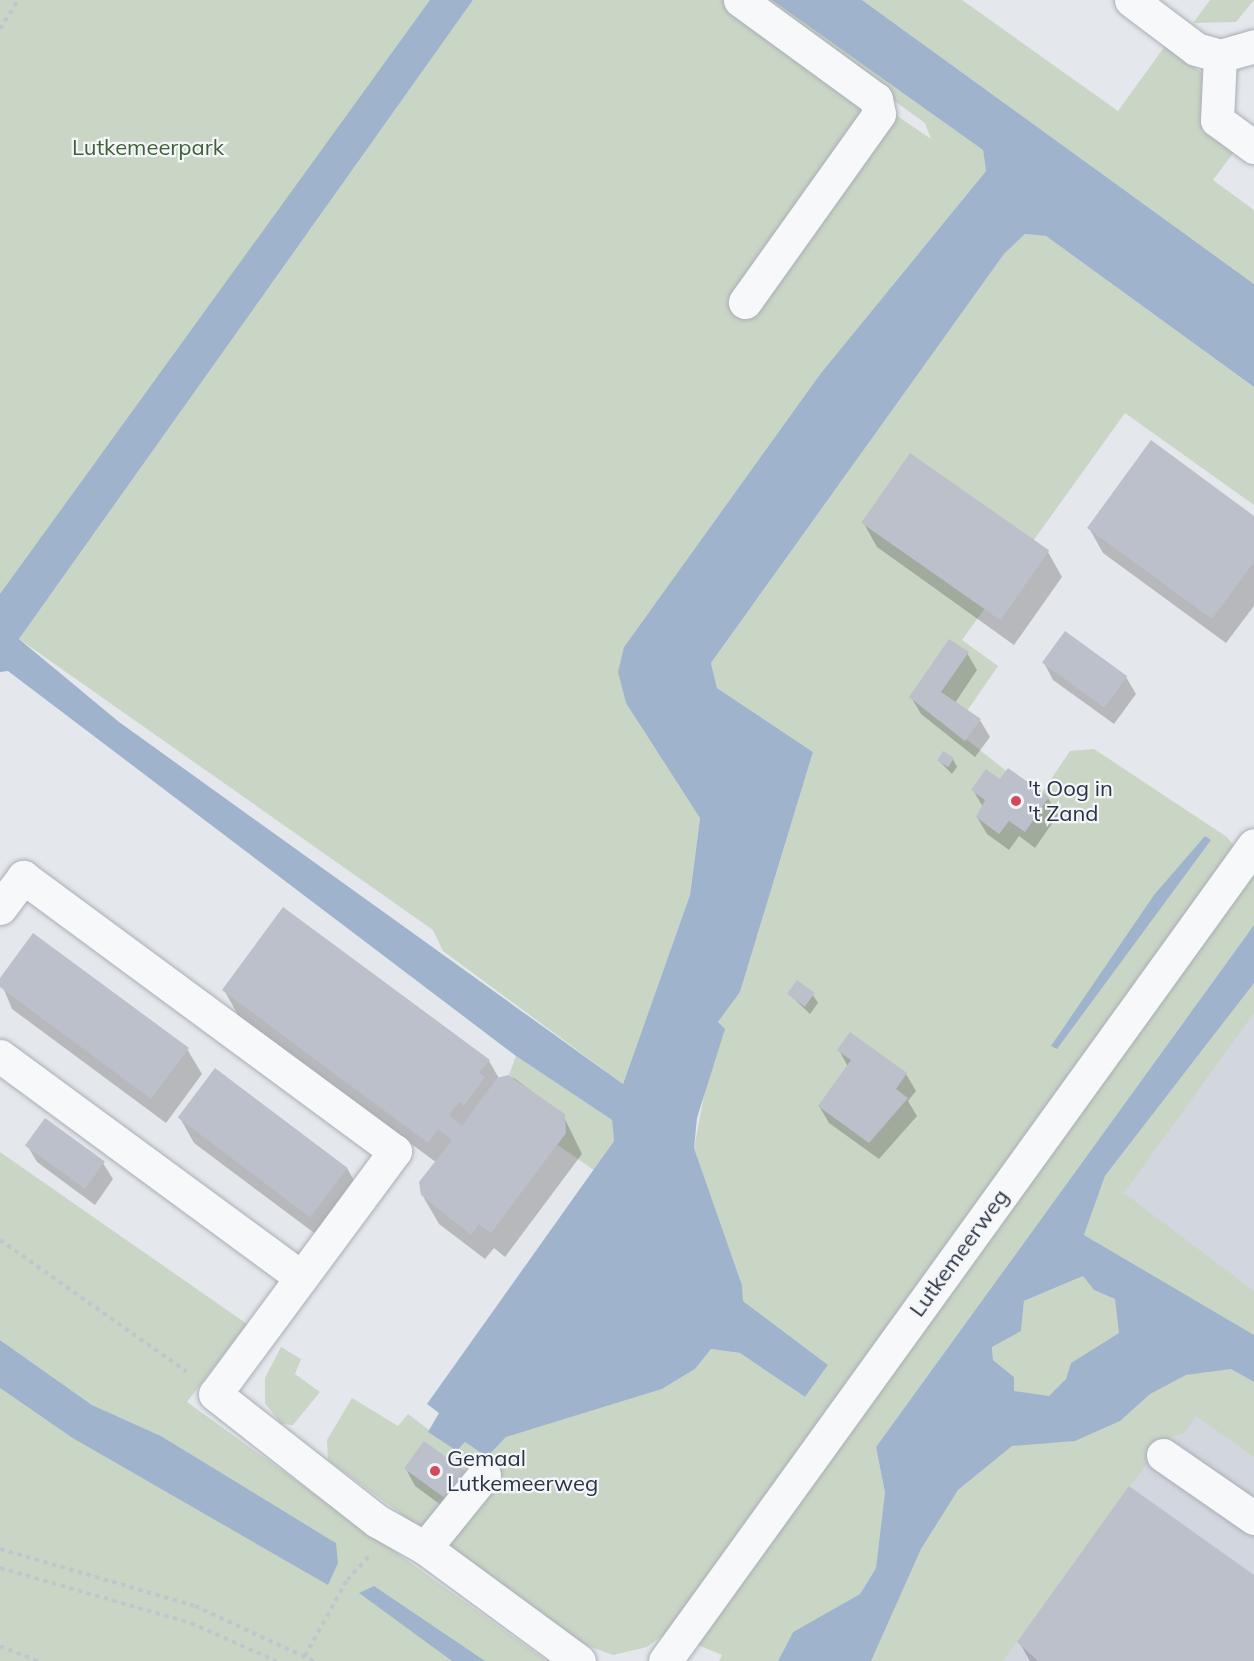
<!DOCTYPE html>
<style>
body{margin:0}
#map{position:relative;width:1254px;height:1661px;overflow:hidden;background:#e4e7ec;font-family:Mulish,sans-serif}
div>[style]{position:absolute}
.built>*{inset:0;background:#d2d6de}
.green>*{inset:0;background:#c9d6c5}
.water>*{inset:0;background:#9fb4cc}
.shadow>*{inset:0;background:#0003}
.building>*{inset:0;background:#bbc0ca;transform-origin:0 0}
.path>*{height:4px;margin-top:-2px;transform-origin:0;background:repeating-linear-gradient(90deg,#c2c5cb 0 4.5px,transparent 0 9px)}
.roads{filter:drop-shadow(0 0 2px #a9aeb7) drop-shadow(0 0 2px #a9aeb7)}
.minor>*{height:33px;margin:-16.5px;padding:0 16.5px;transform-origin:16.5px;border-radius:16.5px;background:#f7f8fa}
.dots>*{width:16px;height:16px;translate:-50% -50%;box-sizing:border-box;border:3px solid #f4f6f9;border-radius:50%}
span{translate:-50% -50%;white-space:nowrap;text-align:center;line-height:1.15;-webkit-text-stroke:4.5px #f4f6f9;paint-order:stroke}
.park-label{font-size:22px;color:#3f6138}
.poi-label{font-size:22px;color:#2b3445}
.left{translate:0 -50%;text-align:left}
.street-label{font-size:22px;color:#2b3445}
</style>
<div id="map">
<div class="built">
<div style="clip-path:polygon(1254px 966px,1254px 1661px,857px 1661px)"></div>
</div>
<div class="green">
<div style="clip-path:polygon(0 0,432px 0,0 617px)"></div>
<div style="clip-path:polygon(473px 0,729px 0,931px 139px,925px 123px,754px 0,772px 0,983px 150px,986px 171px,821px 373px,624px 647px,700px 817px,690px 895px,623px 1084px,443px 951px,433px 930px,19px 639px)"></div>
<div style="clip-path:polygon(862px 0,962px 0,1118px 111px,1165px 46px,1213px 81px,1202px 131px,1234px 152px,1213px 180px,1254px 210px,1254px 284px)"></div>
<div style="clip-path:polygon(1210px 0,1254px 0,1236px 22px,1193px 23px)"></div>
<div style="clip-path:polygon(1025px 234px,1046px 236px,1254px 387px,1254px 505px,1125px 413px,962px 640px,998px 666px,965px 714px,966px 739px,1039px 797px,1070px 751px,1094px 749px,1227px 837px,1238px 851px,677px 1625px,647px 1647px,613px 1655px,583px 1644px,450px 1547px,450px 1538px,433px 1519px,419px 1527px,328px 1460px,327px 1440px,352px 1398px,398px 1426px,408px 1414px,457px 1451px,465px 1442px,487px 1457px,506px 1437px,662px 1389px,695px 1369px,711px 1349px,740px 1353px,805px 1397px,828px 1365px,743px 1301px,742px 1285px,694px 1148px,718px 1022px,740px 992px,813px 752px,717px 688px,711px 663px,1004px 254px)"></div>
<div style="clip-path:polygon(1254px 872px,1254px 925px,876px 1447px,885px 1493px,884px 1535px,876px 1568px,860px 1594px,793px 1632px,778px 1661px,719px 1661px,722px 1655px,698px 1645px)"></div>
<div style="clip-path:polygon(1254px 983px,1254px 1013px,1124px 1193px,1254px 1291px,1254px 1335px,1084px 1235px,1105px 1176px)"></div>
<div style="clip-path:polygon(516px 1056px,612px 1120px,614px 1141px,594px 1170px,498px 1104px)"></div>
<div style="clip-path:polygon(0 1152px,247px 1324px,187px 1402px,547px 1661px,0 1661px,0 1388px,71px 1437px,336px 1543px,161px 1436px,92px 1405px,0 1340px)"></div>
<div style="clip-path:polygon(1083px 1276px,1094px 1290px,1115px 1299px,1120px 1333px,1071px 1363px,1066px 1379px,1049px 1396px,1014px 1391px,1014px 1377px,993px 1360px,992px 1346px,1021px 1331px,1024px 1301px)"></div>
<div style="clip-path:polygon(281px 1347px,301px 1359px,295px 1374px,320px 1392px,293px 1425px,281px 1424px,265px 1403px,265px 1378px)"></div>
<div style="clip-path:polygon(1231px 1369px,1254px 1382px,1254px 1457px,1196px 1416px,1184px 1433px,1165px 1439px,1003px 1661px,871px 1661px,921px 1549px,958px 1490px,1012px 1446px,1075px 1441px,1120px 1421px,1150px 1394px,1186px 1375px)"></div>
</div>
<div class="water">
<div style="clip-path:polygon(430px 0,473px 0,19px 639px,119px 722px,623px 1084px,690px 895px,700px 818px,626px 703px,618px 672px,624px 647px,821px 373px,986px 171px,983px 150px,772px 0,862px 0,1254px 284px,1254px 387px,1046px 236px,1025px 234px,1004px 254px,711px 663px,717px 688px,813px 752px,740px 992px,718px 1022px,725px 1029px,697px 1118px,694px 1148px,742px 1285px,743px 1301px,828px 1365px,805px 1397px,740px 1353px,711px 1349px,695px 1369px,662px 1389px,506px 1437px,487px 1457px,465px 1442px,457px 1451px,428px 1432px,439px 1413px,427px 1404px,614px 1141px,612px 1120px,516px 1056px,8px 671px,0 672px,0 594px)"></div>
<div style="clip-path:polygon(1205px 836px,1211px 840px,1057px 1049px,1051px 1046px,1154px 895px)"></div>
<div style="clip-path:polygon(evenodd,1254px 925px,1254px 983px,1105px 1176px,1084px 1235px,1254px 1335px,1254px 1382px,1231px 1369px,1186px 1375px,1150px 1394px,1120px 1421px,1075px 1441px,1012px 1446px,958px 1490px,921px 1549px,871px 1661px,778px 1661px,793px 1632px,860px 1594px,876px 1568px,885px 1493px,876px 1447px,1254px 925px,1083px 1276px,1094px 1290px,1115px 1299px,1119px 1333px,1071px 1363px,1066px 1379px,1049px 1396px,1014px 1391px,1014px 1377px,993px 1360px,992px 1347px,1021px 1331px,1024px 1301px,1083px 1276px)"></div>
<div style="clip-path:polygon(0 1340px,92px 1405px,161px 1436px,336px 1543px,338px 1563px,328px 1585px,71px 1437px,0 1388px)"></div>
<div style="clip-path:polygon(374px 1586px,485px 1661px,452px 1661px,359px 1593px)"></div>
</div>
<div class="shadow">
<div style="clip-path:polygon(1254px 518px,1254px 606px,1226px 643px,1103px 553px,1089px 528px)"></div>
<div style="clip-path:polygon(863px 522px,1048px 552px,1062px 577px,1014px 645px,877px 547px)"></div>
<div style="clip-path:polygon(967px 653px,977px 670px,955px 703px,980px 720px,990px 737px,975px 757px,921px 714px,911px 697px)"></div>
<div style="clip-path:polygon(1044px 663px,1126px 677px,1136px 694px,1114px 724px,1053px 680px)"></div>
<div style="clip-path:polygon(953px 759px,957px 767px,952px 774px,938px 760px)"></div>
<div style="clip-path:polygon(1009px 770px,1048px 798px,1058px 815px,1035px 848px,1019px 836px,1009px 850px,987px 834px,977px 817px,983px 807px,973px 790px,1000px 781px)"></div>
<div style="clip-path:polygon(0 980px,187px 1049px,202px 1074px,166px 1123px,12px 1009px)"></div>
<div style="clip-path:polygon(224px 990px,489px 1061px,500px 1080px,514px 1078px,563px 1115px,582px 1154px,505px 1257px,494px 1248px,485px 1259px,439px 1224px,424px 1198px,420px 1188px,437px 1163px,238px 1015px)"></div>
<div style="clip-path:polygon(789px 994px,813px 995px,818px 1003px,810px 1014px)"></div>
<div style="clip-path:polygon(839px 1050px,906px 1074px,916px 1091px,908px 1101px,917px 1116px,879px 1159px,829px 1123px,819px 1106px,848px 1067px)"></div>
<div style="clip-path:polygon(180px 1118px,347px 1168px,361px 1193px,325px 1241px,194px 1143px)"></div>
<div style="clip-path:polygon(27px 1145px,103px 1163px,113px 1179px,95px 1205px,37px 1162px)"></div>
<div style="clip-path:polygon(424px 1443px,456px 1516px,415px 1486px,406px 1469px)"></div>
<div style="clip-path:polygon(1254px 1577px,1254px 1661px,1030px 1661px,1019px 1642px)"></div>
</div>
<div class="building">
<div style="clip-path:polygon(1151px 440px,1254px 516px,1254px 562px,1212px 619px,1087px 528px)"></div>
<div style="left:910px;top:453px;width:170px;height:85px;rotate:35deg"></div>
<div style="left:1065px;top:631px;width:77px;height:39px;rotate:36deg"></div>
<div style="clip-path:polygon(949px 639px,969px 652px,941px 692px,981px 719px,965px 741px,909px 697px)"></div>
<div style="left:943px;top:751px;width:13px;height:11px;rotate:32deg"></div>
<div style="clip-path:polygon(1008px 768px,1049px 797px,1025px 832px,1009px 821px,999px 834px,976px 817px,985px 800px,971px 790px,986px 769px,1000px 779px)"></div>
<div style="clip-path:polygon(283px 907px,490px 1060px,479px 1073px,485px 1077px,464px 1106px,459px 1102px,449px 1115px,462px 1126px,497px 1078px,508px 1075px,565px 1114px,566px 1133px,491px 1233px,479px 1224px,471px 1235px,421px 1195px,419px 1182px,452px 1140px,438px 1129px,428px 1143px,222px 990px)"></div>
<div style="clip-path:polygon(33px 933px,189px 1048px,151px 1099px,0 987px,0 978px)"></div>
<div style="left:797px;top:980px;width:22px;height:17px;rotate:36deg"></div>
<div style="clip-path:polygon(850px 1032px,907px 1073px,896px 1089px,908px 1098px,869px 1143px,818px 1106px,851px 1060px,837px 1050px)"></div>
<div style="left:215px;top:1068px;width:166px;height:62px;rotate:37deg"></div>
<div style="left:45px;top:1118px;width:74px;height:34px;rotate:36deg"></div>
<div style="left:424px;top:1441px;width:52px;height:34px;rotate:36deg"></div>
<div style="clip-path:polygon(1129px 1486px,1254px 1575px,1254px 1661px,1038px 1661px,1017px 1642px)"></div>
</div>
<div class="path">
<div style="left:0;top:29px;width:34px;rotate:-58deg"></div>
<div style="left:0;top:1240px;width:228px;rotate:35.2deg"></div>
<div style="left:0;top:1549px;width:203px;rotate:16.3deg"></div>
<div style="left:195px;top:1606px;width:131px;rotate:24.8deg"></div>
<div style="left:0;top:1568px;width:199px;rotate:16.1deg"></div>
<div style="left:191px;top:1623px;width:93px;rotate:24.1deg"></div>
<div style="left:0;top:1646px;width:41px;rotate:21.5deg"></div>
<div style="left:305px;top:1656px;width:87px;rotate:-61.1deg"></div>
<div style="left:347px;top:1580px;width:33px;rotate:-47deg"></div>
</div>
<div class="roads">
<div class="minor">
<div style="left:740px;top:0;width:168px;rotate:36.1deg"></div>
<div style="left:876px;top:99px;width:15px;rotate:79deg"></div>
<div style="left:879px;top:114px;width:231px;rotate:125.5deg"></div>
<div style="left:1131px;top:0;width:81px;rotate:37deg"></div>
<div style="left:1196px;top:49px;width:25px;rotate:16deg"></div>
<div style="left:1220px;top:56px;width:35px;rotate:-16deg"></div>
<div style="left:1220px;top:56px;width:64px;rotate:92.7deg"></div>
<div style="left:1217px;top:120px;width:46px;rotate:36.1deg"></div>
<div style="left:0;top:908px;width:39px;rotate:-53deg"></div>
<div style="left:23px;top:877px;width:462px;rotate:36.4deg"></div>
<div style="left:395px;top:1151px;width:302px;rotate:126.5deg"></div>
<div style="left:215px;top:1394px;width:206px;rotate:38.1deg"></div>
<div style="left:377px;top:1521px;width:55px;rotate:29.4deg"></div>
<div style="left:425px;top:1548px;width:191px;rotate:36.3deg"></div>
<div style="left:0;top:1056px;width:373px;rotate:36.3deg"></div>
<div style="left:1163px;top:1455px;width:111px;rotate:34.7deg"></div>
<div style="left:425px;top:1548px;width:94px;rotate:-51.1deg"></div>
<div style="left:665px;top:1661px;width:1006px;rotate:-54.18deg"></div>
</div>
</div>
<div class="dots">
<div style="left:1016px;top:801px;background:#d1495b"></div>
<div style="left:435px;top:1471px;background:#d1495b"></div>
</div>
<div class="park-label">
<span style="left:148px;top:148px">Lutkemeerpark</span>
</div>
<div class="poi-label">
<span class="left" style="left:1028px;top:801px">'t Oog in<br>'t Zand</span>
<span class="left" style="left:447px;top:1471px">Gemaal<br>Lutkemeerweg</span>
</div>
<div class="street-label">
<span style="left:959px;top:1253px;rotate:-54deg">Lutkemeerweg</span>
</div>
</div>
